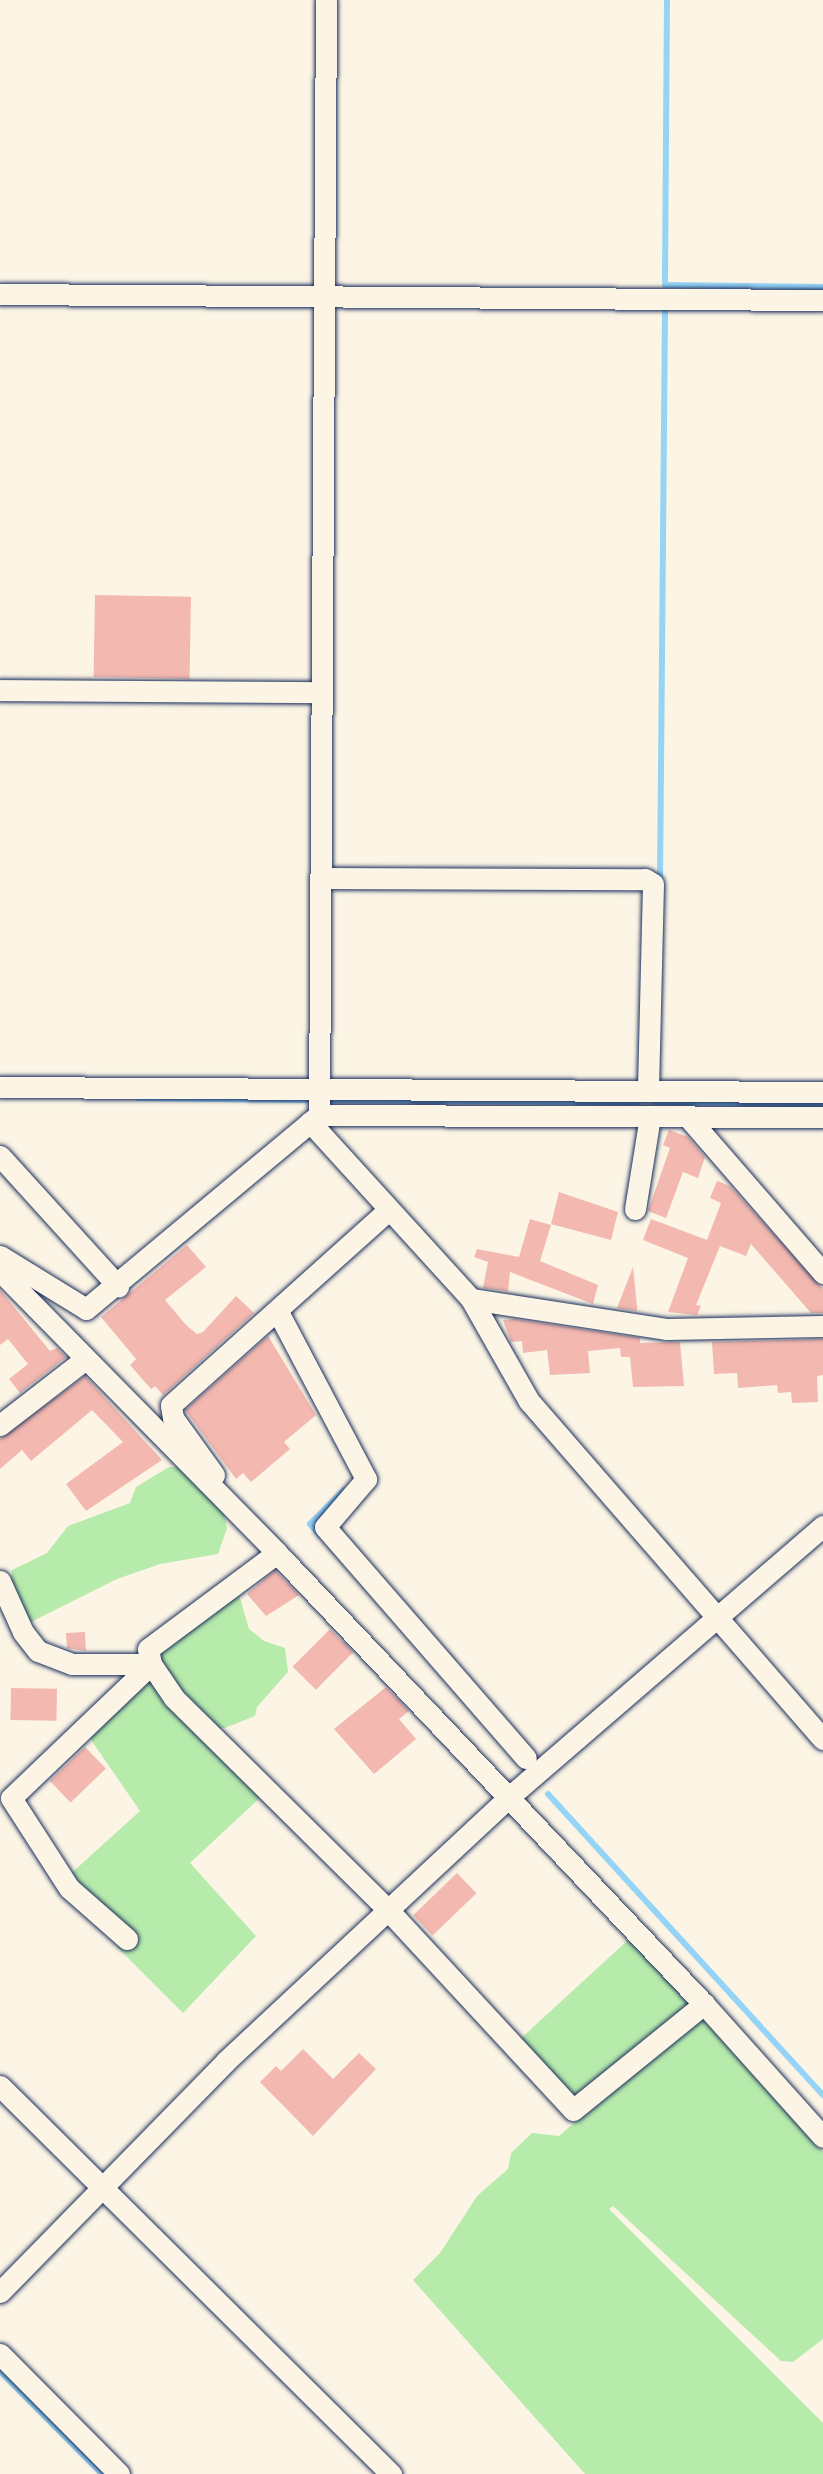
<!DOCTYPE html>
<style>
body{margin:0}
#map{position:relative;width:823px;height:2474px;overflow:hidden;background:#fcf5e5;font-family:"Patrick Hand",sans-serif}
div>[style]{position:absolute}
.green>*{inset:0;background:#b7ebac}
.stream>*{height:6px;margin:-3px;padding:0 3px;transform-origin:3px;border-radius:3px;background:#95d4f6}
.building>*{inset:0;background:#f3b8af;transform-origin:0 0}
.roads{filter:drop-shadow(0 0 2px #1b2f5e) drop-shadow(0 0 2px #1b2f5e)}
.minor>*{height:21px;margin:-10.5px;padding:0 10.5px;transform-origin:10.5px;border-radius:10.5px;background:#fcf5e5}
span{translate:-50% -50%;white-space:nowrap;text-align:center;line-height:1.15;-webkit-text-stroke:5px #fcf5e5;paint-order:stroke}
</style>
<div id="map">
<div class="green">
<div style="clip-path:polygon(169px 1467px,177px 1467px,224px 1513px,227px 1528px,218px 1554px,160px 1564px,117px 1579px,27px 1624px,11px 1584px,12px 1570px,47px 1553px,68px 1526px,130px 1503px,136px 1487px)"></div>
<div style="clip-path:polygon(237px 1588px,249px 1629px,264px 1641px,285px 1648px,288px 1672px,257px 1707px,255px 1716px,225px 1728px,209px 1727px,175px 1694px,155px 1651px)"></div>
<div style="clip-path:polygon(149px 1673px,264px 1794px,190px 1863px,256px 1936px,183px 2013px,117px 1947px,129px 1936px,67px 1877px,140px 1811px,87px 1734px)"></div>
<div style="clip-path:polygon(629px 1939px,688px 2003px,684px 2012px,581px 2099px,568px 2099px,517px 2042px)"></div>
<div style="clip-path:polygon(694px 2019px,707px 2019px,823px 2152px,823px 2339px,793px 2362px,781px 2361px,613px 2206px,609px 2209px,823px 2423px,823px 2474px,585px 2474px,413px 2280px,440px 2253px,477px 2196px,508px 2169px,511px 2153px,532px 2133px,559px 2136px)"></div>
</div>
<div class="stream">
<div style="left:665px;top:281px;width:281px;rotate:-89.6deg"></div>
<div style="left:665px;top:285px;width:158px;rotate:0.7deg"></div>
<div style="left:660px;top:884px;width:576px;rotate:-89.5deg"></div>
<div style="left:138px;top:1098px;width:167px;rotate:0.7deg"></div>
<div style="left:327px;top:1100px;width:311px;rotate:0.4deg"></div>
<div style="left:655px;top:1102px;width:168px;rotate:0.7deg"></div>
<div style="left:320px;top:1535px;width:15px;rotate:-132deg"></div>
<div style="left:310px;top:1524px;width:48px;rotate:-45deg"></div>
<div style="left:548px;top:1794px;width:408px;rotate:47.6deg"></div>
<div style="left:0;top:2371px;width:145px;rotate:45.3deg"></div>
</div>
<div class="building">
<div style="left:95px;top:595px;width:96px;height:82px;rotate:1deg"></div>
<div style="clip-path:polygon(669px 1130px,688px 1137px,705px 1157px,698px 1178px,683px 1172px,666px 1218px,648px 1211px,670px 1148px,663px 1145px)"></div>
<div style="clip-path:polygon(717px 1181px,730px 1186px,823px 1289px,823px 1313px,811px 1313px,751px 1244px,746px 1256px,720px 1246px,696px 1305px,701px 1306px,697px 1315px,668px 1312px,688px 1258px,643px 1240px,651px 1219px,707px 1240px,721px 1203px,710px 1198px)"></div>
<div style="clip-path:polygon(559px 1192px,618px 1212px,611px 1240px,551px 1224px)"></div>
<div style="clip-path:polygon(530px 1219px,551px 1225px,540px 1261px,598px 1285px,593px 1304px,510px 1272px,508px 1291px,483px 1288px,488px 1262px,474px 1257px,477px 1249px,519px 1257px)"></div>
<div style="clip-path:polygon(187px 1245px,206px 1267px,165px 1300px,187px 1326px,197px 1334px,203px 1332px,236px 1296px,254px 1313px,163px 1395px,155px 1386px,151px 1389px,130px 1365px,136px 1359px,101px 1317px)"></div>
<div style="clip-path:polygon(633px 1267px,637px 1306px,637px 1311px,617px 1308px)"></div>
<div style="clip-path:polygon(0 1290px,50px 1351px,57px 1348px,66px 1357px,20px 1393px,9px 1379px,28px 1364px,8px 1339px,0 1345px)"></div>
<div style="clip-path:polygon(515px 1319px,640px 1338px,640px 1343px,680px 1342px,684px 1386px,633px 1387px,630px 1357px,621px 1357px,620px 1348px,588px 1351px,590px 1373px,550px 1375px,547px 1350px,523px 1353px,522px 1341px,511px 1342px,503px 1320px)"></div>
<div style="clip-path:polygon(268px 1336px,316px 1415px,284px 1442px,290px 1449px,251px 1482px,243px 1473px,236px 1479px,185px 1410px)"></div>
<div style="clip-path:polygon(823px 1339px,823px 1375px,817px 1376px,818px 1402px,792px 1403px,791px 1392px,778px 1393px,777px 1385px,738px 1388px,737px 1373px,714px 1374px,712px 1342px)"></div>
<div style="clip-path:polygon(85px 1376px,162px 1460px,86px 1511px,66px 1484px,123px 1442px,92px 1410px,31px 1461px,22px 1450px,0 1469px,0 1439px)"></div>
<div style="clip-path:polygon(275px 1570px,299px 1595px,266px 1616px,247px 1594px)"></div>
<div style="left:330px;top:1629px;width:33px;height:53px;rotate:45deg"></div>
<div style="clip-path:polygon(85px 1632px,86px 1651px,67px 1648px,66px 1633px)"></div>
<div style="clip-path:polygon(386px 1687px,409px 1711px,399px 1719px,416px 1739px,374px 1774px,334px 1729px)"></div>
<div style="left:11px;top:1688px;width:46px;height:32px;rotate:1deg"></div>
<div style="left:85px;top:1747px;width:30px;height:49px;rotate:46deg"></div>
<div style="left:457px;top:1873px;width:28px;height:61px;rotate:46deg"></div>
<div style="clip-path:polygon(303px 2049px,333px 2079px,359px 2053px,376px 2069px,313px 2136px,260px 2082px,276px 2066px,281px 2071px)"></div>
</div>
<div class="roads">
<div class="minor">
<div style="left:0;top:294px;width:823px;rotate:0.42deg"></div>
<div style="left:0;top:690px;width:321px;rotate:0.4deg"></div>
<div style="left:320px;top:878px;width:325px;rotate:0.2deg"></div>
<div style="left:645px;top:879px;width:9px;rotate:32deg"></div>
<div style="left:653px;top:884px;width:207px;rotate:91.4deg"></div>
<div style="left:0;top:1087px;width:823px;rotate:0.35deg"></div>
<div style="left:319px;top:1115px;width:1115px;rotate:-89.64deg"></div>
<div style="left:687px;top:1116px;width:208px;rotate:49.1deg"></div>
<div style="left:310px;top:1122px;width:239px;rotate:47.7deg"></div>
<div style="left:471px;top:1299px;width:117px;rotate:60.4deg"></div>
<div style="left:529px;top:1401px;width:448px;rotate:49deg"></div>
<div style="left:0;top:1156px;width:176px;rotate:47.8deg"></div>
<div style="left:635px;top:1209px;width:94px;rotate:-80.8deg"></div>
<div style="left:0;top:1256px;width:101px;rotate:31.6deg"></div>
<div style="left:86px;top:1309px;width:303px;rotate:-39.8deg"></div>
<div style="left:319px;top:1115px;width:504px;rotate:0.23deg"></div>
<div style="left:0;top:1271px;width:395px;rotate:45.5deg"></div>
<div style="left:277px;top:1553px;width:621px;rotate:46.57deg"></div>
<div style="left:704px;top:2004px;width:178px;rotate:48.2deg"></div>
<div style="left:471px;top:1299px;width:197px;rotate:8.7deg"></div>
<div style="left:666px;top:1329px;width:157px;rotate:-1.1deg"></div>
<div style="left:278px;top:1312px;width:189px;rotate:62.2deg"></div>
<div style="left:366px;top:1479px;width:63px;rotate:130.5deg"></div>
<div style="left:325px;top:1527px;width:306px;rotate:49deg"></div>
<div style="left:0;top:1425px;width:106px;rotate:-37.7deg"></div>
<div style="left:214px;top:1475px;width:70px;rotate:-125.7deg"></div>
<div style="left:173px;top:1418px;width:13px;rotate:-99deg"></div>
<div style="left:171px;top:1405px;width:290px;rotate:-41.9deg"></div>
<div style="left:0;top:1581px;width:56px;rotate:65.7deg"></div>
<div style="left:23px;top:1632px;width:24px;rotate:52deg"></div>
<div style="left:38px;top:1651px;width:36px;rotate:21deg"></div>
<div style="left:72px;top:1664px;width:79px"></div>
<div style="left:151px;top:1664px;width:41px;rotate:55.9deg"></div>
<div style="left:174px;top:1698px;width:301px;rotate:44.7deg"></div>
<div style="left:388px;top:1910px;width:272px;rotate:47.2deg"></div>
<div style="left:573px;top:2110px;width:169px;rotate:-39deg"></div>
<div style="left:127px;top:1939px;width:77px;rotate:-138.7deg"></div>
<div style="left:69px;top:1888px;width:107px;rotate:-122.8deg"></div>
<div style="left:11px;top:1798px;width:194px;rotate:-43.7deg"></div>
<div style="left:151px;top:1664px;width:15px;rotate:-101deg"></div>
<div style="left:148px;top:1649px;width:161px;rotate:-36.7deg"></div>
<div style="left:0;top:2086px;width:551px;rotate:44.78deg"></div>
<div style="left:0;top:2292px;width:323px;rotate:-45.6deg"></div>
<div style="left:226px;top:2061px;width:387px;rotate:-43deg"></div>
<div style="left:509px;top:1797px;width:415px;rotate:-40.8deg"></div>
<div style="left:0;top:2354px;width:169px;rotate:45.2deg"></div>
</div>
</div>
</div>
